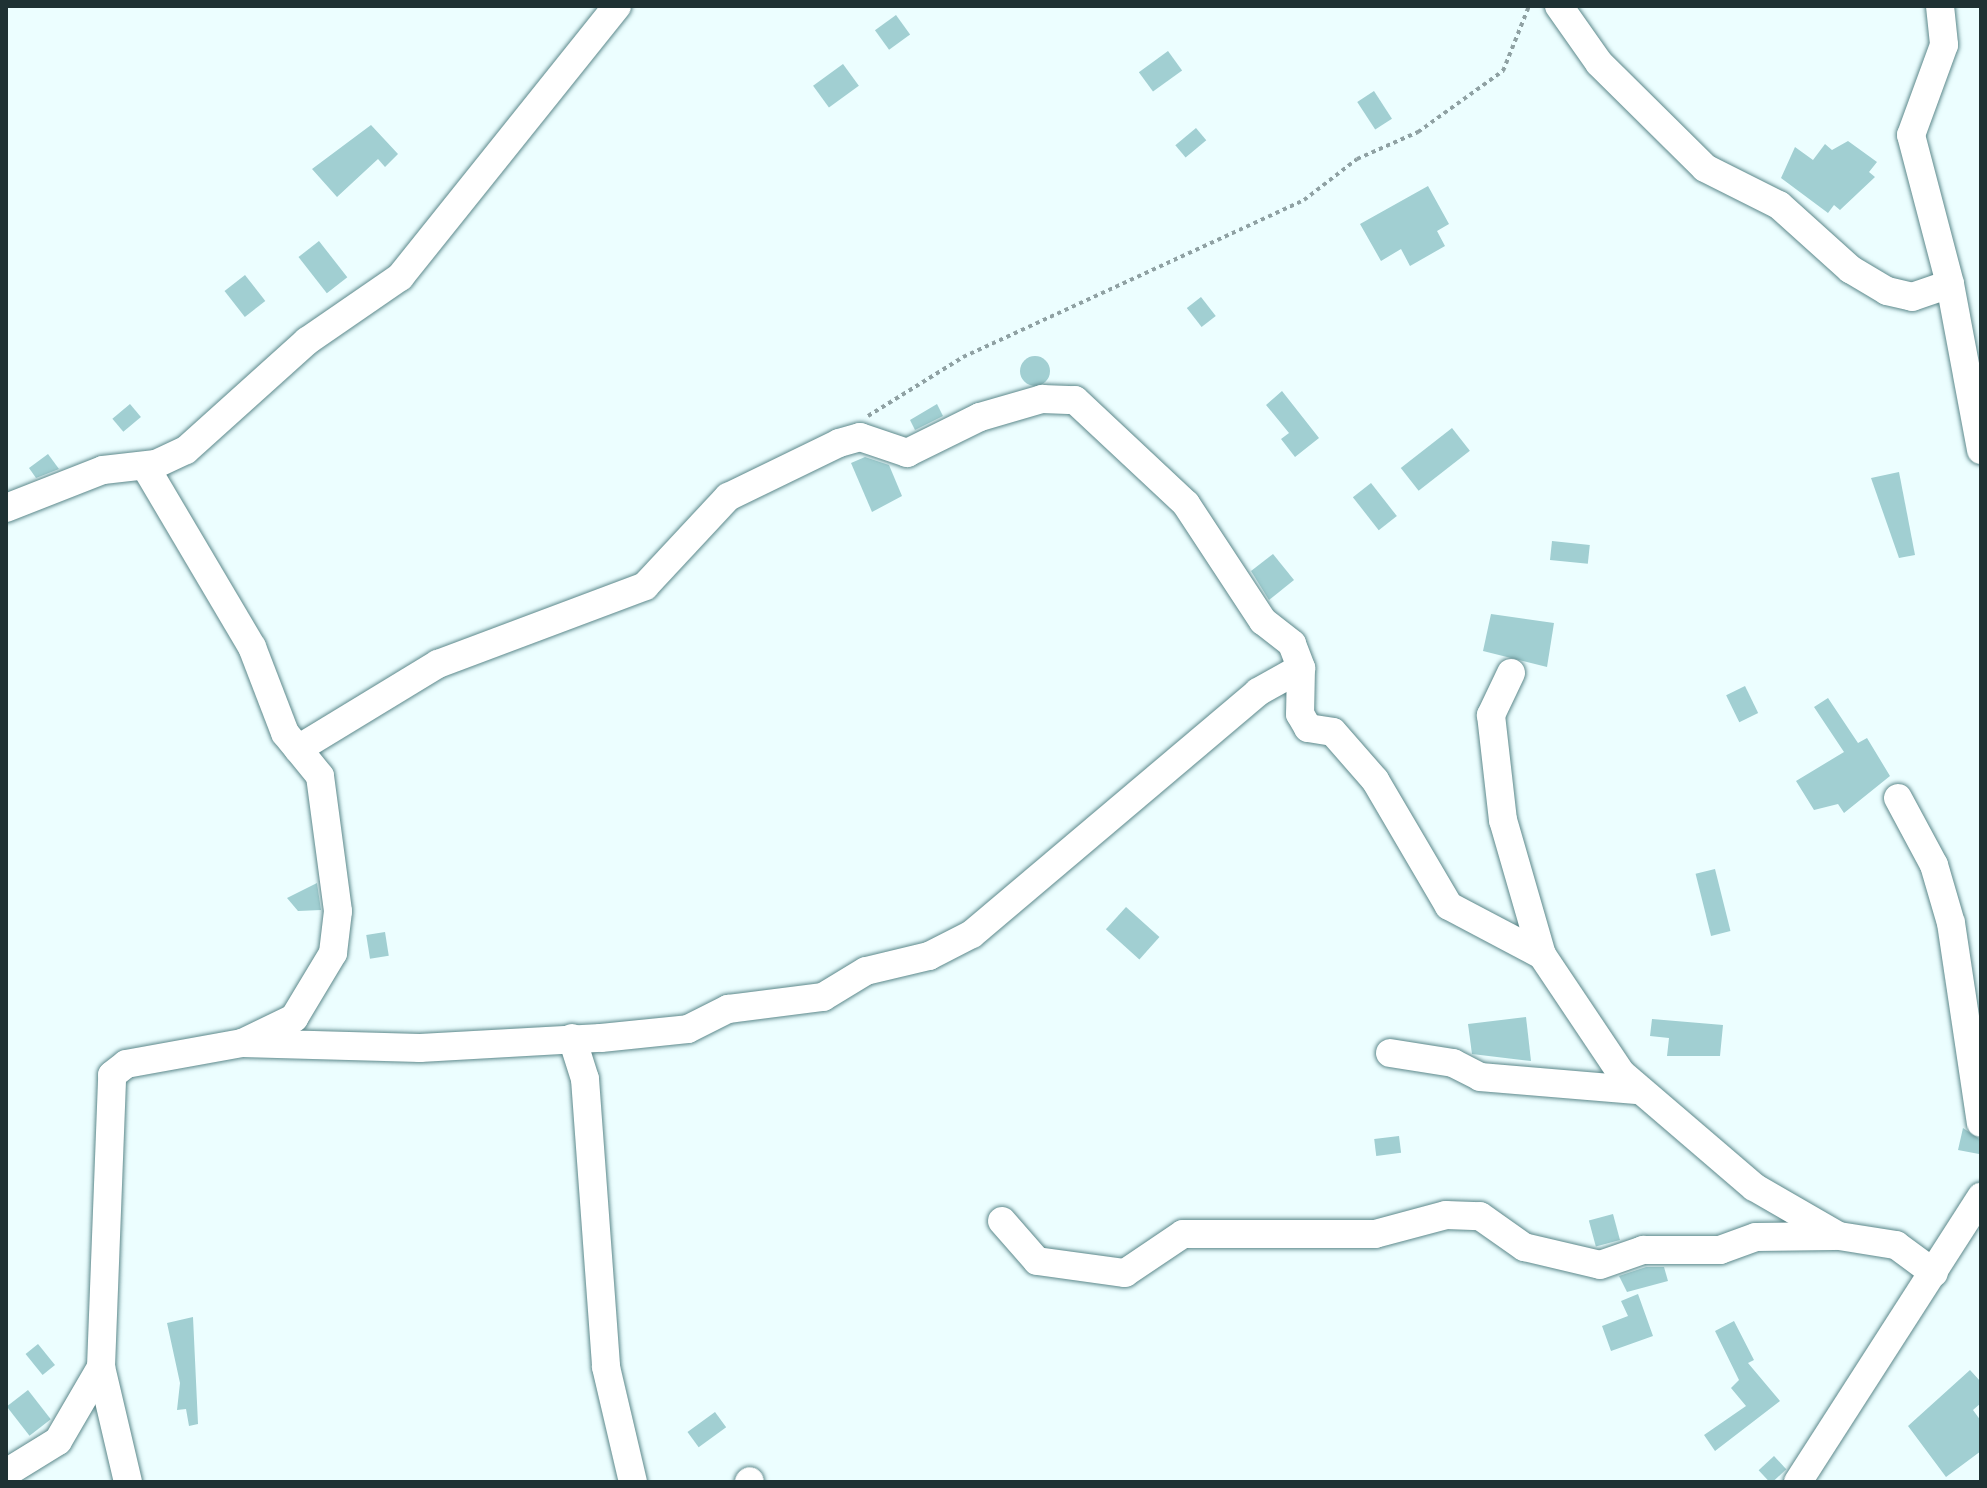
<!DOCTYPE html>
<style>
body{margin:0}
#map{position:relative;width:1987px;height:1488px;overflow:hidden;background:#ecfeff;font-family:Jost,sans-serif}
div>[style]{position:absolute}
.building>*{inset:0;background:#a1cfd2;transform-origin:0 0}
.round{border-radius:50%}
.path>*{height:4px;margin-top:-2px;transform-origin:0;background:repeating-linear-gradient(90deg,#8fa1a3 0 4px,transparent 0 8px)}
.roads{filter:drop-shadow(0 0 2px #5c888b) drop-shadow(0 0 2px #5c888b)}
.minor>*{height:28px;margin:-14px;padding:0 14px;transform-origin:14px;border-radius:14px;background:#fff}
span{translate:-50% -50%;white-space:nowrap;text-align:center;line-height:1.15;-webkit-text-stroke:7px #fff;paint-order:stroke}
.frame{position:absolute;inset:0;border:8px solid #1f3133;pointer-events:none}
</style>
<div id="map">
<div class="building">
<div style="left:896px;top:15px;width:24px;height:26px;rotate:54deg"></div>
<div style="left:1168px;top:51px;width:24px;height:36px;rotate:54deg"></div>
<div style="left:843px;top:64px;width:27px;height:37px;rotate:54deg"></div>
<div style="left:1374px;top:91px;width:33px;height:20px;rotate:57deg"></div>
<div style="clip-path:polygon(371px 125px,398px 154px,385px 167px,378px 159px,337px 197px,312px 169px)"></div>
<div style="left:1196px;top:128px;width:16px;height:27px;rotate:50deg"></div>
<div style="clip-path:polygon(1848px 141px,1877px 162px,1869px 172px,1875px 177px,1840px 210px,1834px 205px,1828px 213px,1781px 178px,1795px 147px,1813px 160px,1825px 144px,1832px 150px)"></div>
<div style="clip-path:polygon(1428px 186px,1449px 224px,1437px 231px,1445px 246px,1410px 266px,1401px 249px,1381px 261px,1360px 224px)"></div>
<div style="left:319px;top:241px;width:46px;height:26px;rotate:52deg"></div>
<div style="left:245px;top:275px;width:33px;height:26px;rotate:52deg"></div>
<div style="left:1201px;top:297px;width:24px;height:18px;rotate:52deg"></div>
<div class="round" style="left:1020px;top:356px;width:30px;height:30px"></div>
<div style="clip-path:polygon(1282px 391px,1319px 438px,1295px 457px,1281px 439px,1289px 433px,1266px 405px)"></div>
<div style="left:130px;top:404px;width:17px;height:23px;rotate:50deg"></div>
<div style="clip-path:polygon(937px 404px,943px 416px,915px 430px,910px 420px)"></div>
<div style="left:1452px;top:428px;width:29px;height:65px;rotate:52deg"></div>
<div style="clip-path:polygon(48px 454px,59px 469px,36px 478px,29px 468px)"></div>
<div style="clip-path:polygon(865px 457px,889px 465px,902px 496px,872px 512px,851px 463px)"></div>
<div style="clip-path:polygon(1899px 472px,1915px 555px,1899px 558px,1871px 478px)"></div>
<div style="left:1371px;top:483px;width:42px;height:23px;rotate:52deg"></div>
<div style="left:1552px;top:541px;width:38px;height:19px;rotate:6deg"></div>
<div style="clip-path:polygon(1273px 554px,1294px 580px,1269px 600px,1251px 571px)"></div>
<div style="clip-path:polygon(1491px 614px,1554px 623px,1547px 667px,1483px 651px)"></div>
<div style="left:1745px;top:686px;width:30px;height:21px;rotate:64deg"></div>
<div style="clip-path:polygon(1828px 698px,1858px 743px,1867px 738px,1890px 776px,1844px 813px,1838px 804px,1814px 810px,1796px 781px,1844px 752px,1814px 707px)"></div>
<div style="left:1715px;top:869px;width:64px;height:20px;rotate:76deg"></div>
<div style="clip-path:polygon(317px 883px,321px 910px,298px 911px,287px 898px)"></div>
<div style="left:1126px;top:907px;width:45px;height:30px;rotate:42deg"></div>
<div style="left:385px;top:932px;width:24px;height:19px;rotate:81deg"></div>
<div style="clip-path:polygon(1526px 1017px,1531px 1061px,1472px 1054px,1468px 1024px)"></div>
<div style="clip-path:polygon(1652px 1019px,1723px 1025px,1720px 1056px,1667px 1056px,1669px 1038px,1650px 1036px)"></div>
<div style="clip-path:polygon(1963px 1128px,1981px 1140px,1979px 1154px,1958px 1150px)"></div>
<div style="left:1399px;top:1136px;width:17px;height:25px;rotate:83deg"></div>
<div style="left:1613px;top:1214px;width:27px;height:25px;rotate:75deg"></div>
<div style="clip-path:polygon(1646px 1267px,1664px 1267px,1668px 1281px,1627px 1292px,1619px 1276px)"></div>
<div style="clip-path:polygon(1638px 1294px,1653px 1336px,1611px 1351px,1602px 1326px,1628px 1316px,1621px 1301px)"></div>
<div style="clip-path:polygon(193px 1317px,198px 1424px,189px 1426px,186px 1409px,177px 1410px,180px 1383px,167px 1323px)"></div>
<div style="clip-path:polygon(1734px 1321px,1754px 1360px,1748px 1363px,1780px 1401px,1715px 1451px,1704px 1435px,1746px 1406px,1731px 1388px,1739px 1380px,1715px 1331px)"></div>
<div style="left:38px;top:1344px;width:27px;height:16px;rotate:51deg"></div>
<div style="clip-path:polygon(1970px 1370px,1981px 1382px,1981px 1403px,1973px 1410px,1981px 1421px,1981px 1451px,1946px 1477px,1908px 1426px)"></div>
<div style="left:28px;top:1390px;width:37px;height:27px;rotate:52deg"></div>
<div style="left:715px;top:1412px;width:19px;height:34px;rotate:54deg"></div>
<div style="left:1774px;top:1456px;width:18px;height:21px;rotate:47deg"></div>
</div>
<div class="path">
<div style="left:868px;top:416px;width:112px;rotate:-31.8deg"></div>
<div style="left:963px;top:357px;width:375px;rotate:-24.7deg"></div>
<div style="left:1304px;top:200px;width:67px;rotate:-37.7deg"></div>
<div style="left:1357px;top:159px;width:67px;rotate:-23.9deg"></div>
<div style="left:1418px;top:132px;width:105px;rotate:-35.7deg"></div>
<div style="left:1503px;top:71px;width:70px;rotate:-68.2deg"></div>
</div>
<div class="roads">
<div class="minor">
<div style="left:1559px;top:6px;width:70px;rotate:54.9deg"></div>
<div style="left:1599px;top:63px;width:149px;rotate:44.7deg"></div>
<div style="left:1705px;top:168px;width:83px;rotate:26.6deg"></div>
<div style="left:1779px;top:205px;width:96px;rotate:42deg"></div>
<div style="left:1850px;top:269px;width:43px;rotate:30.7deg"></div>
<div style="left:1887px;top:291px;width:26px;rotate:13deg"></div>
<div style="left:1912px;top:297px;width:40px;rotate:-18.9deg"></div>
<div style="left:1940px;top:6px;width:39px;rotate:84deg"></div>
<div style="left:1944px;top:45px;width:96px;rotate:110.1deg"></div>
<div style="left:1911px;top:135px;width:154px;rotate:75.3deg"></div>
<div style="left:1950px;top:284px;width:169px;rotate:79.4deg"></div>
<div style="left:6px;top:508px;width:104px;rotate:-21.4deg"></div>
<div style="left:103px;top:470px;width:53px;rotate:-6.5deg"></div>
<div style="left:156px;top:464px;width:33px;rotate:-25deg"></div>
<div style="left:186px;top:450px;width:163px;rotate:-42deg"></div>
<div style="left:307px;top:341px;width:113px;rotate:-34.5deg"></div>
<div style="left:400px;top:277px;width:347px;rotate:-51.3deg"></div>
<div style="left:1511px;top:673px;width:47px;rotate:115.5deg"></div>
<div style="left:1491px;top:715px;width:106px;rotate:83.5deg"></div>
<div style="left:1503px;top:820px;width:141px;rotate:73.9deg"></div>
<div style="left:298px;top:749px;width:164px;rotate:-31.3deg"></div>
<div style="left:438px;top:664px;width:221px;rotate:-20.6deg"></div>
<div style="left:645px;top:586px;width:122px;rotate:-47deg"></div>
<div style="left:728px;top:497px;width:123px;rotate:-25.9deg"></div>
<div style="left:839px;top:443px;width:22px;rotate:-16deg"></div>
<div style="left:860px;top:437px;width:50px;rotate:18.8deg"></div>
<div style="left:907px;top:453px;width:81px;rotate:-26.3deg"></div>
<div style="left:980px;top:417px;width:65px;rotate:-16.2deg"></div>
<div style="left:1042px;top:399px;width:33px;rotate:2deg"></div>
<div style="left:1075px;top:400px;width:152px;rotate:43.1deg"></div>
<div style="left:1186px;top:504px;width:140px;rotate:56.7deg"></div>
<div style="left:1263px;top:621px;width:37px;rotate:38deg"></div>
<div style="left:1292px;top:644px;width:26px;rotate:69deg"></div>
<div style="left:1301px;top:668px;width:46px;rotate:91.2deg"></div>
<div style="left:1300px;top:714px;width:16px;rotate:60deg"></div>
<div style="left:1308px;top:728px;width:25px;rotate:9deg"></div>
<div style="left:1333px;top:732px;width:64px;rotate:48.8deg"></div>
<div style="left:1375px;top:780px;width:146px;rotate:59.6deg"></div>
<div style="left:1449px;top:906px;width:105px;rotate:27.8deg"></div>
<div style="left:1542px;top:955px;width:142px;rotate:56.2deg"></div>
<div style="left:1621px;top:1073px;width:175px;rotate:40.6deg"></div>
<div style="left:1754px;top:1187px;width:98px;rotate:30deg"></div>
<div style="left:1839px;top:1236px;width:58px;rotate:9deg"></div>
<div style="left:1896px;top:1245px;width:47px;rotate:36.4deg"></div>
<div style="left:1898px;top:798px;width:76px;rotate:61.8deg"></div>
<div style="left:1934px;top:865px;width:60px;rotate:73.7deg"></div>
<div style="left:1951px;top:923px;width:202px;rotate:81.5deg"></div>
<div style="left:572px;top:1038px;width:43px;rotate:72.4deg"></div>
<div style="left:585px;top:1079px;width:289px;rotate:85.8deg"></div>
<div style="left:606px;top:1367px;width:118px;rotate:76.8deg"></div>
<div style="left:242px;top:1043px;width:178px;rotate:1.6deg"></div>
<div style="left:420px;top:1048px;width:181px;rotate:-3.2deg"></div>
<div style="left:601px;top:1038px;width:87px;rotate:-5.9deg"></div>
<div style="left:688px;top:1029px;width:45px;rotate:-26.6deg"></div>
<div style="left:728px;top:1009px;width:96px;rotate:-7.2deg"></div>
<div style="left:823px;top:997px;width:50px;rotate:-31.2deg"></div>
<div style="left:866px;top:971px;width:65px;rotate:-13.4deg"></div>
<div style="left:929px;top:956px;width:48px;rotate:-27.1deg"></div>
<div style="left:972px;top:934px;width:375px;rotate:-40.2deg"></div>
<div style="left:1258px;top:692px;width:49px;rotate:-29.2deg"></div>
<div style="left:1390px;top:1053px;width:64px;rotate:9deg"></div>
<div style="left:1453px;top:1063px;width:30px;rotate:27deg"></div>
<div style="left:1480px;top:1077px;width:157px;rotate:4.8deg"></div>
<div style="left:1002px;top:1221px;width:53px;rotate:48.8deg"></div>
<div style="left:1037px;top:1261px;width:89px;rotate:7.8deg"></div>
<div style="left:1125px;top:1273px;width:70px;rotate:-33.9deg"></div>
<div style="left:1183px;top:1234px;width:192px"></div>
<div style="left:1375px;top:1234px;width:73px;rotate:-15deg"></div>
<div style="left:1446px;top:1215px;width:34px;rotate:2deg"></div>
<div style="left:1480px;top:1216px;width:54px;rotate:35.2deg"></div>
<div style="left:1524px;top:1247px;width:78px;rotate:13.3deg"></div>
<div style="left:1600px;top:1265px;width:46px;rotate:-19.2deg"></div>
<div style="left:1643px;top:1250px;width:77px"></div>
<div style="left:1720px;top:1250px;width:38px;rotate:-20deg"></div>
<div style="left:1756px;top:1237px;width:78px;rotate:-0.7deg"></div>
<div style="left:6px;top:1473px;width:61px;rotate:-31.6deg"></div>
<div style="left:58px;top:1441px;width:86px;rotate:-59.8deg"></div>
<div style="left:128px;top:1482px;width:118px;rotate:-103.2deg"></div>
<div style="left:101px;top:1367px;width:292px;rotate:-87.8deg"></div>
<div style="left:112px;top:1075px;width:18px;rotate:-38deg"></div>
<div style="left:126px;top:1064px;width:118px;rotate:-10.3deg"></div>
<div style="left:242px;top:1043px;width:58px;rotate:-25.7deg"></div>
<div style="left:294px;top:1018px;width:76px;rotate:-59deg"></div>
<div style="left:333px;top:953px;width:42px;rotate:-83.2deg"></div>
<div style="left:338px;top:911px;width:136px;rotate:-97.6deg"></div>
<div style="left:320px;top:776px;width:55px;rotate:-129.1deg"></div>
<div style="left:285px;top:733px;width:92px;rotate:-111deg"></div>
<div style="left:252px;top:647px;width:210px;rotate:-120.6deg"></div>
<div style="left:749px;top:1482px;width:1px;rotate:-45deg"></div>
<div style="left:1798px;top:1482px;width:339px;rotate:-57.3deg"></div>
</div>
</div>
<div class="frame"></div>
</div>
